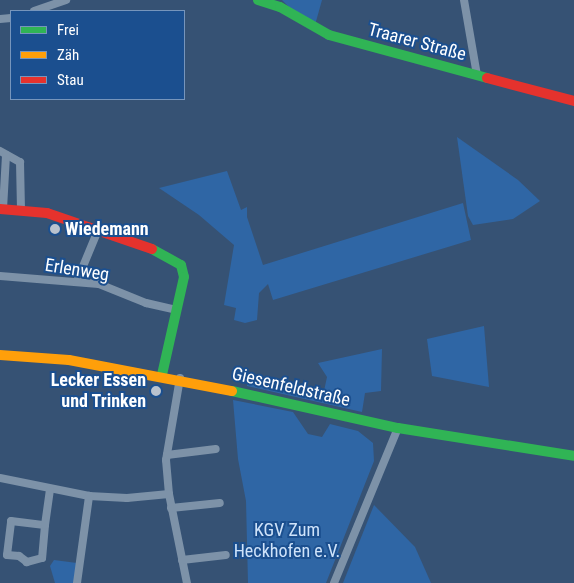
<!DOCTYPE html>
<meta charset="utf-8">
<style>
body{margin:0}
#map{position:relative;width:574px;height:583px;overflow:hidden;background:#365274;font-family:"Roboto Condensed",sans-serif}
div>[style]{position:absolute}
.green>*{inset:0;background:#2f66a5}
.street>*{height:8px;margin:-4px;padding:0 4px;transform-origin:4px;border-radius:4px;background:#7d92a8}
.fast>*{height:10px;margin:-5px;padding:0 5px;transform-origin:5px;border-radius:5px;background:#30b455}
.slow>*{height:10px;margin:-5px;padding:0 5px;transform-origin:5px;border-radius:5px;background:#ff9f0a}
.jam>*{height:10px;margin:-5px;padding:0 5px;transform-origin:5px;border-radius:5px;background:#e5322d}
.dots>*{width:14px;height:14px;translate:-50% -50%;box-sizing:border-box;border:2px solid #1b4f8f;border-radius:50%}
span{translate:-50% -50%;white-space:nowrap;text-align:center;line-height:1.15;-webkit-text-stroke:4px #1b4f8f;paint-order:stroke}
.street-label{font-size:18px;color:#fff}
.poi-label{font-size:18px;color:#fff;font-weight:700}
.left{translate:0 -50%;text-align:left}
.right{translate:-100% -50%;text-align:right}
.park-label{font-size:18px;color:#cfe3fa}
.legend{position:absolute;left:10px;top:10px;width:175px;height:90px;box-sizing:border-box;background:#1b4f8f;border:1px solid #7695bc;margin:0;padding:6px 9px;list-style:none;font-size:15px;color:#fff}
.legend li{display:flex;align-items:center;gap:10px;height:25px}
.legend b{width:25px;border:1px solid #7695bc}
</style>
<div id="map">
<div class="green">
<div style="clip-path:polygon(282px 0,322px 0,315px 25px,289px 7px)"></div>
<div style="clip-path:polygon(457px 137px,518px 180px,540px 201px,513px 219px,473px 225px,468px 216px)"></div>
<div style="clip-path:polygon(227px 171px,241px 210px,247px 207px,247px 217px,263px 265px,463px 203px,471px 240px,273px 300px,268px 284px,259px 293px,257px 320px,245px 323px,234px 320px,236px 308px,224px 305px,234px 245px,199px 215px,159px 188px)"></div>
<div style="clip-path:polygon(484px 326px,489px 387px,432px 376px,427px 339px)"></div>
<div style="clip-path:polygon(382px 349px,381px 391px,365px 393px,362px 412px,247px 386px,247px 382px,322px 400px,327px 377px,318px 363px)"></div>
<div style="clip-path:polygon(233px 400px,293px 412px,308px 434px,322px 437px,330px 424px,358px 431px,373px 443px,374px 461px,326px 583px,248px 583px,246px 501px,238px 459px)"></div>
<div style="clip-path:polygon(374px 505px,415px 547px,431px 583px,343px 583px)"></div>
<div style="clip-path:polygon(54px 560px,77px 563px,75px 583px,55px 583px,50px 566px)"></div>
</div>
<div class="street">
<div style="left:464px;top:0;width:76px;rotate:80.2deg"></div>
<div style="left:34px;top:11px;width:34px;rotate:-19deg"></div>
<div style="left:0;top:19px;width:11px;rotate:-5deg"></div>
<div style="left:0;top:151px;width:23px;rotate:29deg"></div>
<div style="left:20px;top:162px;width:48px;rotate:88.8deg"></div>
<div style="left:3px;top:209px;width:54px;rotate:-86.8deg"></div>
<div style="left:0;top:276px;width:99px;rotate:4.6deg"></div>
<div style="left:99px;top:284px;width:51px;rotate:22deg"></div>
<div style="left:146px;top:303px;width:31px;rotate:13deg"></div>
<div style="left:77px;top:281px;width:55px;rotate:-67.6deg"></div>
<div style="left:180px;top:378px;width:83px;rotate:99.7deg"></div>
<div style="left:166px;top:460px;width:34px;rotate:85deg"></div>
<div style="left:169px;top:494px;width:91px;rotate:78.6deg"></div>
<div style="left:167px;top:455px;width:49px;rotate:-7deg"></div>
<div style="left:0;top:478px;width:91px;rotate:11.4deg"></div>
<div style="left:89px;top:496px;width:38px;rotate:3deg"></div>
<div style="left:127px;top:498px;width:42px;rotate:-5.4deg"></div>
<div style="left:171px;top:508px;width:49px;rotate:-5.8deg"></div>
<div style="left:45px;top:525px;width:33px;rotate:95deg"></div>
<div style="left:42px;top:558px;width:16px;rotate:165deg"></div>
<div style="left:27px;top:562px;width:10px;rotate:-143deg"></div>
<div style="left:19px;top:556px;width:12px;rotate:-175deg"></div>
<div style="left:7px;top:555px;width:34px;rotate:-83deg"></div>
<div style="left:11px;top:521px;width:34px;rotate:7deg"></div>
<div style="left:45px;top:525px;width:35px;rotate:-82deg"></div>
<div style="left:182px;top:560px;width:44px;rotate:-6.5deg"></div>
<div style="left:77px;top:583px;width:88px;rotate:-82.1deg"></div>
<div style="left:334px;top:583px;width:168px;rotate:-67.6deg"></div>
</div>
<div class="fast">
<div style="left:258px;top:0;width:23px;rotate:18deg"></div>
<div style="left:280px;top:7px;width:56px;rotate:29.7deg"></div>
<div style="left:329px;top:35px;width:164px;rotate:15.2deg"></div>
<div style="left:152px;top:249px;width:33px;rotate:29deg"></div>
<div style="left:181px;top:265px;width:12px;rotate:76deg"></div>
<div style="left:184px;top:277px;width:100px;rotate:102.7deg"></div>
<div style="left:232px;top:391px;width:170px;rotate:12.6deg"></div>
<div style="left:398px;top:428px;width:178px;rotate:9deg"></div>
</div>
<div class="slow">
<div style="left:0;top:355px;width:69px;rotate:4.1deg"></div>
<div style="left:69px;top:360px;width:166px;rotate:10.8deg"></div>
</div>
<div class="jam">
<div style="left:487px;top:78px;width:90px;rotate:14.8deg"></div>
<div style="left:0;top:209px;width:47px;rotate:4.9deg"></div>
<div style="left:47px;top:213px;width:111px;rotate:18.9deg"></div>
</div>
<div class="dots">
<div style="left:55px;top:229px;background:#b9c2ce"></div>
<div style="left:156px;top:391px;background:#b9c2ce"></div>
</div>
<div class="street-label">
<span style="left:417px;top:42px;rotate:15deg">Traarer Straße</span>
<span style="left:77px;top:270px;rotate:9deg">Erlenweg</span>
<span style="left:291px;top:387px;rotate:13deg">Giesenfeldstraße</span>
</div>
<div class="poi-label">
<span class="left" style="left:65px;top:229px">Wiedemann</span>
<span class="right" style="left:146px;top:391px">Lecker Essen<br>und Trinken</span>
</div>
<div class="park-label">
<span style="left:287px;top:541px">KGV Zum<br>Heckhofen e.V.</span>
</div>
<ul class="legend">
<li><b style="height:6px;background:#30b455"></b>Frei</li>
<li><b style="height:6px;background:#ff9f0a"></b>Zäh</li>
<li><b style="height:6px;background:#e5322d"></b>Stau</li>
</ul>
</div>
